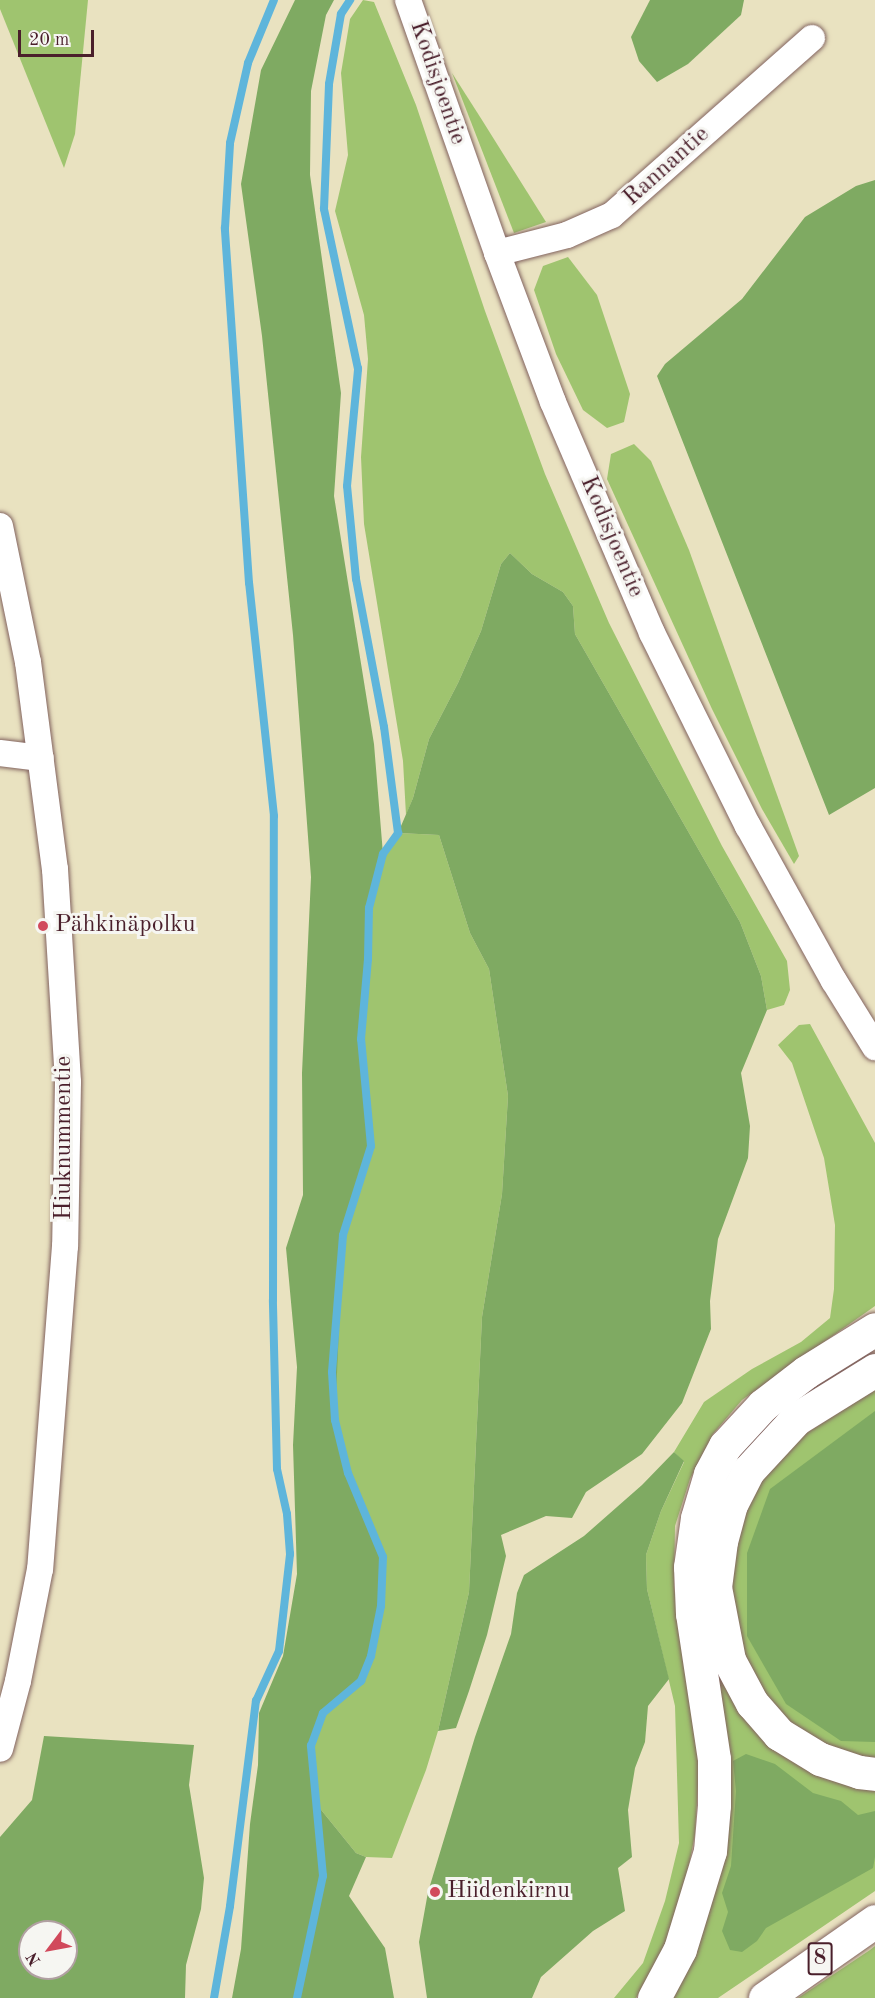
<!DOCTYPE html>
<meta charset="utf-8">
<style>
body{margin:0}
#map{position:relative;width:875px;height:1998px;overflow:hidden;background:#e9e2c0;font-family:"Old Standard TT",serif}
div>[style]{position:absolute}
.green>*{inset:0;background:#9fc46f}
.forest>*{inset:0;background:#7faa62}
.stream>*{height:8px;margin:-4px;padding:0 4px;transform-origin:4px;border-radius:4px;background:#5eb5db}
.roads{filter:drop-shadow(0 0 2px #82635f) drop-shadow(0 0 2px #82635f)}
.minor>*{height:26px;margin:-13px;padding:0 13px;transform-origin:13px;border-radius:13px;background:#fff}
.highway>*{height:33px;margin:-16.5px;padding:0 16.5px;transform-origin:16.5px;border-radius:16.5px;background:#fff}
.dots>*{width:16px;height:16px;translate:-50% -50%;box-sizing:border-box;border:3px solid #f6f6f2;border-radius:50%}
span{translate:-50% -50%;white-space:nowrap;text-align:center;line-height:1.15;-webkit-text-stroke:6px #f6f6f2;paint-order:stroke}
.shield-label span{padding:2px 4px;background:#f6f6f2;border:2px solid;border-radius:4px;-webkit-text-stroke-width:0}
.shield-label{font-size:22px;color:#4a1f2b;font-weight:700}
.street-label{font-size:24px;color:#4a1f2b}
.poi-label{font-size:24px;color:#4a1f2b}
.left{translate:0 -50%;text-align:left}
.north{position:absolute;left:18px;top:1920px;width:60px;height:60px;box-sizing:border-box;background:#f6f6f2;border:2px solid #b1a0a2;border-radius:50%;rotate:238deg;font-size:16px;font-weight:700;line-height:24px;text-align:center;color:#4a1f2b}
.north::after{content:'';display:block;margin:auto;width:21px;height:27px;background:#d1495b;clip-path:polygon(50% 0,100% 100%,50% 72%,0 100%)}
.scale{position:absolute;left:18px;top:30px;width:76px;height:27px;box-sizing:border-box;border:3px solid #4a1f2b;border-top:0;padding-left:8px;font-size:18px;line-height:21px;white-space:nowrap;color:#4a1f2b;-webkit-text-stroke:4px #f6f6f2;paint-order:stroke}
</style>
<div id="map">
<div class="green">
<div style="clip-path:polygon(0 0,88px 0,75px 134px,64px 168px,0 9px)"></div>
<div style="clip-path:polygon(363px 0,374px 2px,416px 105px,485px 311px,545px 474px,609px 623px,722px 846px,787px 961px,790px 990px,784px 1005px,767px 1010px,761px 976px,740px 922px,575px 634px,573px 606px,563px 592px,532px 574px,510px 553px,501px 564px,481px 631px,458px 683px,429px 739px,413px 798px,406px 815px,403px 761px,364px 524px,361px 457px,368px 359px,364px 315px,335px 211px,348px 155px,341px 73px,350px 19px)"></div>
<div style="clip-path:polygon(452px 73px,482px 120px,546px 222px,514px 233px)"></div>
<div style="clip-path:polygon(568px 257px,597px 295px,630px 394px,624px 422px,607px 428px,583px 410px,556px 354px,534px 290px,543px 266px)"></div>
<div style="clip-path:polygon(634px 444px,651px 461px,689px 550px,799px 856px,794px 864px,762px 809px,712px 709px,607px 479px,611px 454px)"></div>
<div style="clip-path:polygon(398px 833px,439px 835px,470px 933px,489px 969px,508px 1096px,502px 1194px,482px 1317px,469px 1592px,438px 1731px,426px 1770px,392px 1858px,366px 1857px,356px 1853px,318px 1806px,311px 1746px,323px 1713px,361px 1681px,383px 1557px,348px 1473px,335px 1420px,332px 1372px,343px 1235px,371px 1146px,361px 1039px,368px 959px,369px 908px,383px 854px)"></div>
<div style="clip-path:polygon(810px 1024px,875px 1143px,875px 1306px,742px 1400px,713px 1434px,690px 1479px,675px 1526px,674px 1587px,699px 1769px,695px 1834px,682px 1901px,659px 1960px,636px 1998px,614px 1998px,643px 1963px,665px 1901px,679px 1843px,675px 1706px,647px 1589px,646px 1555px,661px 1511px,684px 1462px,674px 1452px,704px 1402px,752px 1369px,801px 1342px,830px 1318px,834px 1289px,835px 1225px,824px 1158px,792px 1063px,778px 1045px,799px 1025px)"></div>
<div style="clip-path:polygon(875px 1390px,875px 1762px,853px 1758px,785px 1722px,761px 1694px,730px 1621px,729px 1563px,740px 1518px,762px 1476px,805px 1434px)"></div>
<div style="clip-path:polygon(717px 1672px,875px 1786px,875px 1891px,718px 1998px,666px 1998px,682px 1970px)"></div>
<div style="clip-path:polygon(875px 1946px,875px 1998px,798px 1998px,870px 1950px)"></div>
</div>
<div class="forest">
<div style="clip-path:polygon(295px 0,334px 0,326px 15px,311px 91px,310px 175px,341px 393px,334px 496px,374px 744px,383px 854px,369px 908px,368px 959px,361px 1039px,371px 1146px,343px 1235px,335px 1420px,348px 1473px,383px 1557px,381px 1606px,371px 1656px,361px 1681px,323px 1713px,311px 1746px,318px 1806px,356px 1853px,366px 1857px,349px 1896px,385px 1948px,394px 1998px,232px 1998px,241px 1949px,250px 1824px,258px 1765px,259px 1713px,283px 1656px,297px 1574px,293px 1445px,297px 1367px,286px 1248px,303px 1195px,302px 1073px,311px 877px,293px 635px,262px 336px,241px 184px,261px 70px)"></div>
<div style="clip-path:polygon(650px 0,744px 0,741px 15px,688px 64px,657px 82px,639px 61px,631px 37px)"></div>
<div style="clip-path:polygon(875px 180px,875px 788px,829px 815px,657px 376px,665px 364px,742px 299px,805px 217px,856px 186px)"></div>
<div style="clip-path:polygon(510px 553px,532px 574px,563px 592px,573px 606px,575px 634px,740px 922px,761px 976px,767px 1010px,741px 1073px,750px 1126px,748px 1158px,718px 1239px,710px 1301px,711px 1329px,682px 1403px,642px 1454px,586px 1492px,572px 1518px,546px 1516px,501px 1535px,506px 1556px,487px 1635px,469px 1691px,456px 1728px,438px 1731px,469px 1592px,482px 1317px,502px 1194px,508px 1096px,489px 969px,470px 933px,439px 835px,398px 833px,413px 798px,429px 739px,458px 683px,481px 631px,501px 564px)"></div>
<div style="clip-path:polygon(875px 1411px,875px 1742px,841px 1741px,786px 1704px,747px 1636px,747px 1553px,770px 1489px)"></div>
<div style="clip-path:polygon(674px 1452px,684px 1461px,661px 1511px,646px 1555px,647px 1589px,669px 1679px,648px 1706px,645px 1742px,635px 1768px,628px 1810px,632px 1857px,618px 1868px,625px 1911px,593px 1931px,541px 1977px,532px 1998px,427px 1998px,419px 1942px,428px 1892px,475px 1737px,511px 1634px,517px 1593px,524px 1575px,584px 1536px,642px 1485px)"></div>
<div style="clip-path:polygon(evenodd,44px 1736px,194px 1745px,189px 1785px,204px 1878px,201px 1909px,186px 1965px,185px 1998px,0 1998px,0 1837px,32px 1800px,44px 1736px,30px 1932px,66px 1932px,66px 1968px,30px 1968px,30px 1932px)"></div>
<div style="clip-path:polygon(746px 1754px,775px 1764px,813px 1793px,841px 1801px,858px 1815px,875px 1811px,875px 1857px,873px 1868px,766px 1928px,757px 1941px,742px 1952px,730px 1950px,722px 1931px,728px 1912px,722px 1893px,731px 1866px,736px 1791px,733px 1761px)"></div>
</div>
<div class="stream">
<div style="left:214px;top:1998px;width:93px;rotate:-80.1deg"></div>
<div style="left:230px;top:1906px;width:207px;rotate:-82.8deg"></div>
<div style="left:256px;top:1701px;width:55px;rotate:-65.3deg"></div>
<div style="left:279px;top:1651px;width:98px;rotate:-83.5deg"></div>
<div style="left:290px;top:1554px;width:40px;rotate:-94.3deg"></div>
<div style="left:287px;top:1514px;width:46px;rotate:-102.5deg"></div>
<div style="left:277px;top:1469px;width:169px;rotate:-91.4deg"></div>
<div style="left:273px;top:1300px;width:484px;rotate:-89.9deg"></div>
<div style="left:274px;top:816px;width:234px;rotate:-96.1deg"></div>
<div style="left:249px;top:583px;width:356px;rotate:-93.9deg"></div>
<div style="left:225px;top:228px;width:85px;rotate:-86.6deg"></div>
<div style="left:230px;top:143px;width:82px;rotate:-77.3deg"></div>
<div style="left:248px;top:63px;width:68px;rotate:-67.6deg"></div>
<div style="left:297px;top:1998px;width:125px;rotate:-78deg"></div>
<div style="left:323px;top:1876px;width:131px;rotate:-95.3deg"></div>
<div style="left:311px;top:1746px;width:35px;rotate:-70deg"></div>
<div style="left:323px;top:1713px;width:50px;rotate:-40.1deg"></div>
<div style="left:361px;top:1681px;width:27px;rotate:-68deg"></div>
<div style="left:371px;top:1656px;width:51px;rotate:-78.7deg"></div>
<div style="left:381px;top:1606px;width:49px;rotate:-87.7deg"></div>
<div style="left:383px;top:1557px;width:91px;rotate:-112.6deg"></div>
<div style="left:348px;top:1473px;width:55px;rotate:-103.8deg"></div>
<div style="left:335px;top:1420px;width:48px;rotate:-93.6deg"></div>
<div style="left:332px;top:1372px;width:137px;rotate:-85.4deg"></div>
<div style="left:343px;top:1235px;width:93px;rotate:-72.5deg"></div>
<div style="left:371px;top:1146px;width:107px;rotate:-95.3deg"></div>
<div style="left:361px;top:1039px;width:80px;rotate:-85deg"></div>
<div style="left:368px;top:959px;width:51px;rotate:-88.9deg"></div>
<div style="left:369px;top:908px;width:56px;rotate:-75.5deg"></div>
<div style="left:383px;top:854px;width:26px;rotate:-54deg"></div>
<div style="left:398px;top:833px;width:107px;rotate:-97.5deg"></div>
<div style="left:384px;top:727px;width:151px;rotate:-100.7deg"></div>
<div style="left:356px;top:579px;width:93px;rotate:-95.5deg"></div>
<div style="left:347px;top:486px;width:118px;rotate:-84.6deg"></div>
<div style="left:358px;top:369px;width:164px;rotate:-102deg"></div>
<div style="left:324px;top:209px;width:125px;rotate:-87.7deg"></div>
<div style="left:329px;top:84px;width:71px;rotate:-80.3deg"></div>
<div style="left:341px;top:14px;width:17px;rotate:-57deg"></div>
</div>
<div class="roads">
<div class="minor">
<div style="left:408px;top:0;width:268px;rotate:70.6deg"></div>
<div style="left:497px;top:253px;width:159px;rotate:69.4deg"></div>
<div style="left:553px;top:402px;width:251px;rotate:66.8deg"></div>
<div style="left:652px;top:633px;width:216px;rotate:63.6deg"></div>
<div style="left:748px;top:826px;width:177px;rotate:61deg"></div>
<div style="left:834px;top:981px;width:78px;rotate:58.2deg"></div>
<div style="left:497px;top:253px;width:72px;rotate:-14.4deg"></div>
<div style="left:567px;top:235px;width:49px;rotate:-24deg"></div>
<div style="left:612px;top:215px;width:267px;rotate:-41.5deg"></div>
<div style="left:0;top:526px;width:139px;rotate:78.4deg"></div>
<div style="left:28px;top:662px;width:209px;rotate:82.6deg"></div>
<div style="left:55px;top:869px;width:213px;rotate:86.5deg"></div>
<div style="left:68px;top:1082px;width:164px;rotate:91deg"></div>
<div style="left:65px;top:1246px;width:324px;rotate:94.4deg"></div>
<div style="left:40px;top:1569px;width:114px;rotate:101.1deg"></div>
<div style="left:18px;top:1681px;width:70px;rotate:104.8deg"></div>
<div style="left:0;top:753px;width:41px;rotate:7deg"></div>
</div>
<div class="highway">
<div style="left:875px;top:1370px;width:93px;rotate:148.2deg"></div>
<div style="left:796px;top:1419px;width:71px;rotate:132.7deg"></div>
<div style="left:748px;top:1471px;width:37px;rotate:117deg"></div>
<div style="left:731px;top:1504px;width:38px;rotate:105deg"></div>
<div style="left:721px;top:1541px;width:46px;rotate:97.4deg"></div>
<div style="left:715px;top:1587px;width:74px;rotate:79.1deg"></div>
<div style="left:729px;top:1660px;width:49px;rotate:61.9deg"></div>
<div style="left:752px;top:1703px;width:41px;rotate:48.9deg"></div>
<div style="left:779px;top:1734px;width:48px;rotate:31.4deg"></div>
<div style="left:820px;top:1759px;width:41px;rotate:18.4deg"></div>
<div style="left:859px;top:1772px;width:16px;rotate:7deg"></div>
<div style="left:654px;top:1998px;width:55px;rotate:-62deg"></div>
<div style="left:680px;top:1949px;width:102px;rotate:-73deg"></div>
<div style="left:710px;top:1851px;width:46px;rotate:-85deg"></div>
<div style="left:714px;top:1805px;width:46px;rotate:-90deg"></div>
<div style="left:714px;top:1759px;width:147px;rotate:-98.6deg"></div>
<div style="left:692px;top:1614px;width:47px;rotate:-92.4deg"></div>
<div style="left:690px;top:1567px;width:49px;rotate:-81.9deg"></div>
<div style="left:697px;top:1518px;width:46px;rotate:-73.5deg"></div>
<div style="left:710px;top:1474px;width:32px;rotate:-62deg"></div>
<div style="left:725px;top:1446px;width:56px;rotate:-47.2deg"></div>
<div style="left:763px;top:1405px;width:54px;rotate:-37.5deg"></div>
<div style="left:806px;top:1372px;width:81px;rotate:-31.9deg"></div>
<div style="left:765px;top:1998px;width:134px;rotate:-35deg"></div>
</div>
</div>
<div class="dots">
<div style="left:43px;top:926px;background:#d1495b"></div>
<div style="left:435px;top:1892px;background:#d1495b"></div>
</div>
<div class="shield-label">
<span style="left:820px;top:1959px">8</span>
</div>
<div class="street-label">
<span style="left:437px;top:83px;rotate:71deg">Kodisjoentie</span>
<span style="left:667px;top:167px;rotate:-42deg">Rannantie</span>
<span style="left:611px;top:537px;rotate:67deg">Kodisjoentie</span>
<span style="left:65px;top:1138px;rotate:-90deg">Hiuknummentie</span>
</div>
<div class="poi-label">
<span class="left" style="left:55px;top:926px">Pähkinäpolku</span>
<span class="left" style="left:447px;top:1892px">Hiidenkirnu</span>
</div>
<div class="north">N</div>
<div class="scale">20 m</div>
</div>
